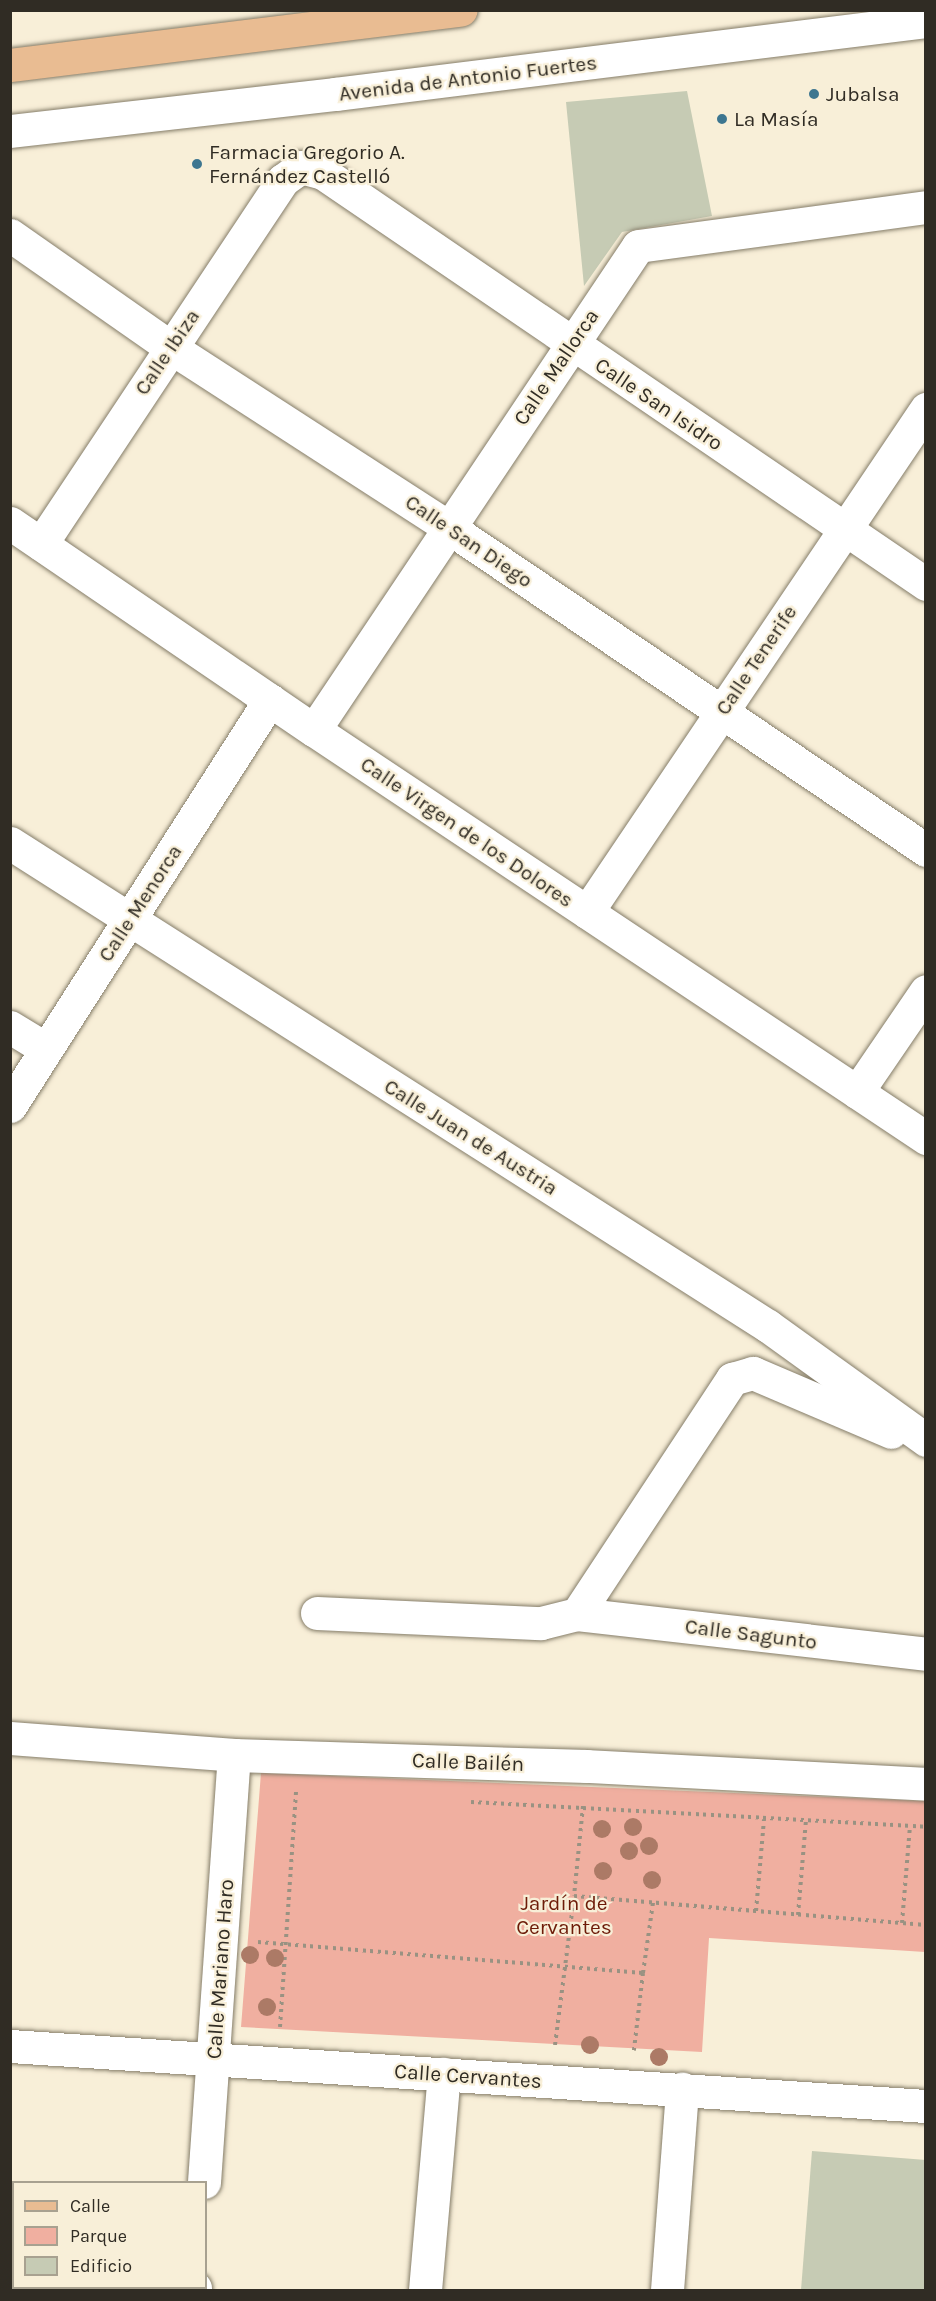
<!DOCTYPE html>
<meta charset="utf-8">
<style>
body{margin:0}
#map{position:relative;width:936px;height:2301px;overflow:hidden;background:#f8efd8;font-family:Karla,sans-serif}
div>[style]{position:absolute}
.green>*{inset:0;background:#f0afa0}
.building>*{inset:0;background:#c6cbb4}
.path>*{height:4px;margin-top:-2px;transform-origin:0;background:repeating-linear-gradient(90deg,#999282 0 3px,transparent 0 7.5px)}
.roads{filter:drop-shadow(0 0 2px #857d69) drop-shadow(0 0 2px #857d69)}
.minor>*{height:33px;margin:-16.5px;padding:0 16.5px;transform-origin:16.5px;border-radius:16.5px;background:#fff}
.major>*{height:33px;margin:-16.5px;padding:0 16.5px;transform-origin:16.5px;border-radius:16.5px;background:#e9bc92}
.trees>*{width:18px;height:18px;margin:-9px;border-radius:50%;background:#ac7a66}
.dots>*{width:16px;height:16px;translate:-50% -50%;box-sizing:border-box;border:3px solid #f8efd8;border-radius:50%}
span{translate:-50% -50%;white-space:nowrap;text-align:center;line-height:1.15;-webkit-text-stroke:4.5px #f8efd8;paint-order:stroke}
.street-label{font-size:21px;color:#302c24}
.poi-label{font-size:21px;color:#302c24}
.left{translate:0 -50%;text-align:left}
.park-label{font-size:21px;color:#6d1b08}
.frame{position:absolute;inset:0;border:12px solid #302c24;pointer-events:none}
.legend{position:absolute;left:12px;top:2181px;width:195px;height:108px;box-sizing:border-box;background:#f8efd8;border:2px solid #a8a190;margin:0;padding:8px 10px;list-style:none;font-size:18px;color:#302c24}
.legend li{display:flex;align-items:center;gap:12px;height:30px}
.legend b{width:30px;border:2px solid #a8a190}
</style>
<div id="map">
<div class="green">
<div style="clip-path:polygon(261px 1773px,925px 1801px,925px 1952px,709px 1938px,702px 2052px,241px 2027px)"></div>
</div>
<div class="building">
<div style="clip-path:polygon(687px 91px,712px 216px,622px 232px,584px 286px,566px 102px)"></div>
<div style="clip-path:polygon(812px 2151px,926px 2160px,926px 2290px,801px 2290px)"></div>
</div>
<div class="path">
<div style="left:471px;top:1802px;width:456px;rotate:3.1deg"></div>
<div style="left:583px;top:1806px;width:90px;rotate:95.7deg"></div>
<div style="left:574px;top:1896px;width:353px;rotate:4.7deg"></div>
<div style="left:756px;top:1911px;width:92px;rotate:-85deg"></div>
<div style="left:798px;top:1915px;width:95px;rotate:-85.2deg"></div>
<div style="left:902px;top:1923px;width:97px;rotate:-85.3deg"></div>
<div style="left:258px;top:1942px;width:386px;rotate:4.6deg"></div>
<div style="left:643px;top:1973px;width:78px;rotate:96.7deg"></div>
<div style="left:643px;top:1973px;width:71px;rotate:-81.9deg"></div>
<div style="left:280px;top:2027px;width:236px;rotate:-86.1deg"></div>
<div style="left:555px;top:2045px;width:150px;rotate:-82.7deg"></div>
</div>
<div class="roads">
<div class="minor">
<div style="left:10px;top:131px;width:327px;rotate:-6.5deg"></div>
<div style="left:335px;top:94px;width:595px;rotate:-7.04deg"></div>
<div style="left:10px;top:235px;width:195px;rotate:35deg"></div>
<div style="left:170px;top:347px;width:331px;rotate:32.9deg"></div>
<div style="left:448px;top:527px;width:577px;rotate:34.05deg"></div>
<div style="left:10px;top:523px;width:368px;rotate:34.3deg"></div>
<div style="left:314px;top:730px;width:736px;rotate:33.69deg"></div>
<div style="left:41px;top:544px;width:437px;rotate:-56.4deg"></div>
<div style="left:283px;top:180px;width:22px;rotate:-36deg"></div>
<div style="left:301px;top:167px;width:23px;rotate:15deg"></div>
<div style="left:323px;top:173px;width:730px;rotate:34.28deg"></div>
<div style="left:314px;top:730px;width:582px;rotate:-56.2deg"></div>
<div style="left:638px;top:246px;width:291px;rotate:-7.7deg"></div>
<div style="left:10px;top:843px;width:899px;rotate:32.51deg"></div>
<div style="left:768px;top:1326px;width:195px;rotate:35.8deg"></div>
<div style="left:587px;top:912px;width:607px;rotate:-56.02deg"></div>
<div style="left:10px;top:1027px;width:42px;rotate:31.4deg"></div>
<div style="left:857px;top:1092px;width:122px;rotate:-55.7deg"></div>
<div style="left:10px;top:1106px;width:482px;rotate:-57.4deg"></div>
<div style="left:317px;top:1613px;width:224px;rotate:2.6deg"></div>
<div style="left:541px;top:1623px;width:37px;rotate:-14deg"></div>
<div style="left:577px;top:1614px;width:351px;rotate:6.5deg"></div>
<div style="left:577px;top:1614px;width:282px;rotate:-56.6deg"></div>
<div style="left:732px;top:1379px;width:22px;rotate:-16deg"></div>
<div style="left:753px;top:1373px;width:150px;rotate:23.1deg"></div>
<div style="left:10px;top:1738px;width:225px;rotate:4.3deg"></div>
<div style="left:234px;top:1755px;width:353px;rotate:1.8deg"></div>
<div style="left:587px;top:1766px;width:339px;rotate:3deg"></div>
<div style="left:10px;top:2046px;width:918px;rotate:3.75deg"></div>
<div style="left:204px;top:2182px;width:428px;rotate:-86deg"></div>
<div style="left:195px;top:2290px;width:2px;rotate:-90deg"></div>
<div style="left:425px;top:2290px;width:217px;rotate:-85deg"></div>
<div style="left:667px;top:2290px;width:202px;rotate:-85.7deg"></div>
</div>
<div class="major">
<div style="left:10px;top:65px;width:454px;rotate:-7deg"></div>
</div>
</div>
<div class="trees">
<div style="left:633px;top:1827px"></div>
<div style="left:602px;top:1829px"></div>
<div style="left:649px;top:1846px"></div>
<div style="left:629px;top:1851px"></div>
<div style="left:603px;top:1871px"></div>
<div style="left:652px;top:1880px"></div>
<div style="left:250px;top:1955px"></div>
<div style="left:275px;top:1958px"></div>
<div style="left:267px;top:2007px"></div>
<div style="left:590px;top:2045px"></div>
<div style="left:659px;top:2057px"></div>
</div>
<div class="dots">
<div style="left:814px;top:94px;background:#3d7690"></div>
<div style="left:722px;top:119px;background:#3d7690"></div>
<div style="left:197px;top:164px;background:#3d7690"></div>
</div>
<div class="street-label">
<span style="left:468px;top:78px;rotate:-7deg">Avenida de Antonio Fuertes</span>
<span style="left:167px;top:352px;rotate:-56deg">Calle Ibiza</span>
<span style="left:556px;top:367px;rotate:-56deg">Calle Mallorca</span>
<span style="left:659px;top:404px;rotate:34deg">Calle San Isidro</span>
<span style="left:469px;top:541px;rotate:34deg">Calle San Diego</span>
<span style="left:756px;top:660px;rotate:-56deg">Calle Tenerife</span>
<span style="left:467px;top:832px;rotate:34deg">Calle Virgen de los Dolores</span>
<span style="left:140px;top:903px;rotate:-57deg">Calle Menorca</span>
<span style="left:471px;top:1137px;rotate:32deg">Calle Juan de Austria</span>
<span style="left:751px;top:1634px;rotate:7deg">Calle Sagunto</span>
<span style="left:468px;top:1762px;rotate:2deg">Calle Bailén</span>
<span style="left:220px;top:1969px;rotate:-86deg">Calle Mariano Haro</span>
<span style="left:468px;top:2076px;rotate:4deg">Calle Cervantes</span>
</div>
<div class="poi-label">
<span class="left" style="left:826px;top:94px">Jubalsa</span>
<span class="left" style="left:734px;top:119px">La Masía</span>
<span class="left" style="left:209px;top:164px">Farmacia Gregorio A.<br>Fernández Castelló</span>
</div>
<div class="park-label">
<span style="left:564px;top:1915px">Jardín de<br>Cervantes</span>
</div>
<div class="frame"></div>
<ul class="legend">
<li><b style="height:8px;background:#e9bc92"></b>Calle</li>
<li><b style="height:16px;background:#f0afa0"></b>Parque</li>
<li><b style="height:16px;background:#c6cbb4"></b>Edificio</li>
</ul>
</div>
